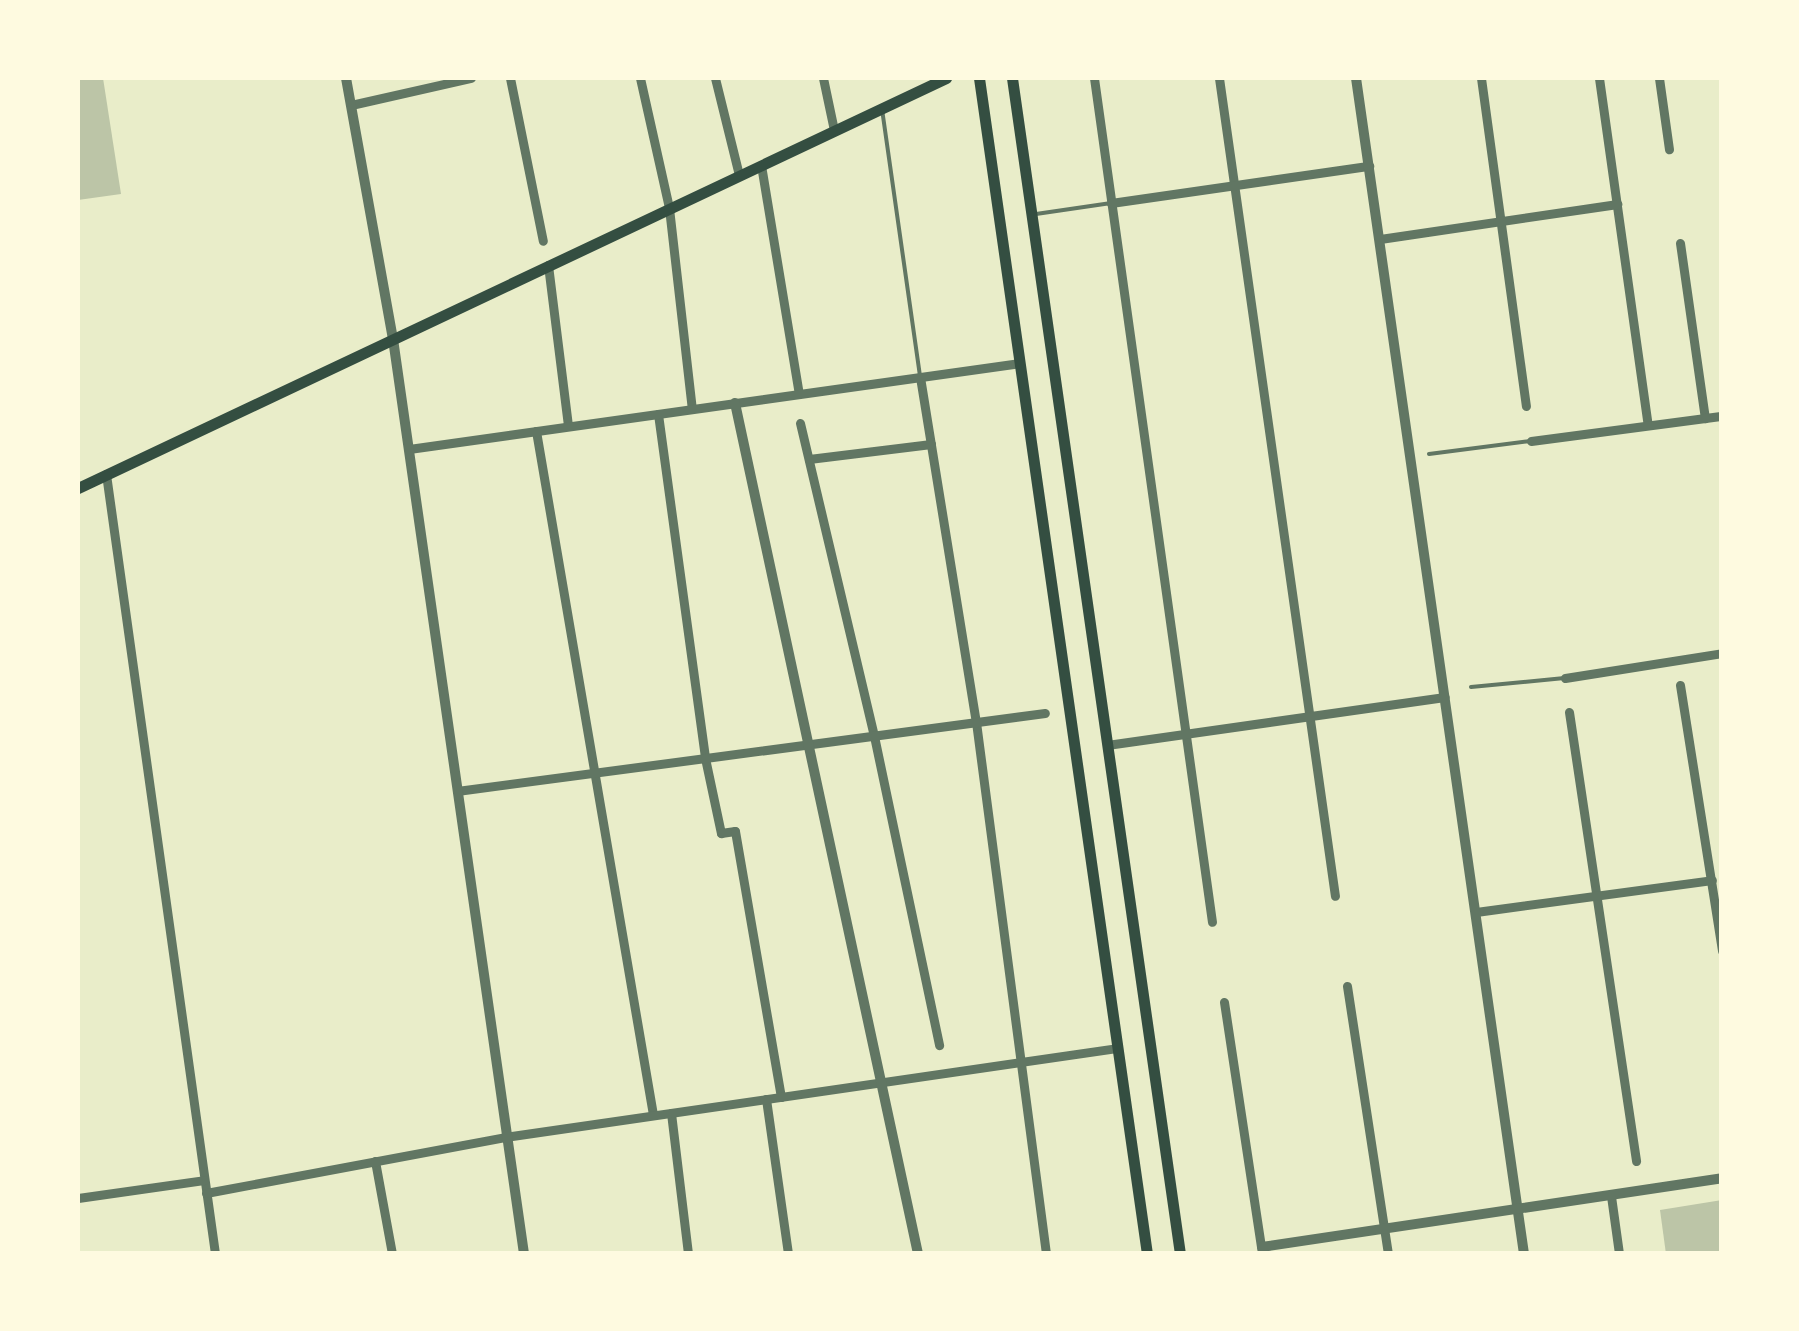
<!DOCTYPE html>
<style>
body{margin:0}
#map{position:relative;width:1799px;height:1331px;overflow:hidden;background:#e9edc9;font-family:"Space Grotesk",sans-serif}
div>[style]{position:absolute}
.building>*{inset:0;background:#bcc5a7}
.service>*{height:4px;margin:-2px;padding:0 2px;transform-origin:2px;border-radius:2px;background:#617663}
.minor>*{height:9px;margin:-4.5px;padding:0 4.5px;transform-origin:4.5px;border-radius:4.5px;background:#617663}
.tertiary>*{height:10px;margin:-5px;padding:0 5px;transform-origin:5px;border-radius:5px;background:#617663}
.secondary>*{height:11px;margin:-5.5px;padding:0 5.5px;transform-origin:5.5px;border-radius:5.5px;background:#344e41}
span{translate:-50% -50%;white-space:nowrap;text-align:center;line-height:1.15;-webkit-text-stroke:9px #fefae0;paint-order:stroke}
.frame{position:absolute;inset:0;border:80px solid #fefae0;pointer-events:none}
</style>
<div id="map">
<div class="building">
<div style="clip-path:polygon(103px 78px,121px 194px,78px 200px,78px 80px)"></div>
<div style="clip-path:polygon(1722px 1200px,1722px 1254px,1666px 1254px,1660px 1210px)"></div>
</div>
<div class="service">
<div style="left:882px;top:109px;width:271px;rotate:81.9deg"></div>
<div style="left:1036px;top:214px;width:76px;rotate:-8.3deg"></div>
<div style="left:1429px;top:454px;width:103px;rotate:-7.3deg"></div>
<div style="left:1471px;top:687px;width:94px;rotate:-5.5deg"></div>
</div>
<div class="minor">
<div style="left:510px;top:78px;width:166px;rotate:78.6deg"></div>
<div style="left:640px;top:78px;width:133px;rotate:77.4deg"></div>
<div style="left:669px;top:208px;width:202px;rotate:83.5deg"></div>
<div style="left:715px;top:78px;width:100px;rotate:76.1deg"></div>
<div style="left:823px;top:78px;width:53px;rotate:78.1deg"></div>
<div style="left:1094px;top:78px;width:852px;rotate:82.04deg"></div>
<div style="left:1219px;top:78px;width:826px;rotate:81.93deg"></div>
<div style="left:1481px;top:78px;width:331px;rotate:82.2deg"></div>
<div style="left:1599px;top:78px;width:350px;rotate:82deg"></div>
<div style="left:1659px;top:78px;width:72px;rotate:82deg"></div>
<div style="left:351px;top:105px;width:123px;rotate:-12.7deg"></div>
<div style="left:761px;top:165px;width:232px;rotate:80.6deg"></div>
<div style="left:1111px;top:203px;width:261px;rotate:-8.2deg"></div>
<div style="left:1380px;top:239px;width:240px;rotate:-8.4deg"></div>
<div style="left:1680px;top:243px;width:177px;rotate:81.9deg"></div>
<div style="left:548px;top:265px;width:162px;rotate:82.9deg"></div>
<div style="left:920px;top:377px;width:350px;rotate:80.8deg"></div>
<div style="left:976px;top:722px;width:537px;rotate:82.5deg"></div>
<div style="left:658px;top:414px;width:347px;rotate:82.2deg"></div>
<div style="left:705px;top:758px;width:77px;rotate:78deg"></div>
<div style="left:721px;top:833px;width:14px;rotate:-8deg"></div>
<div style="left:735px;top:831px;width:270px;rotate:80.2deg"></div>
<div style="left:800px;top:423px;width:322px;rotate:76.7deg"></div>
<div style="left:874px;top:736px;width:316px;rotate:78.1deg"></div>
<div style="left:536px;top:431px;width:694px;rotate:80.29deg"></div>
<div style="left:1531px;top:441px;width:193px;rotate:-7.5deg"></div>
<div style="left:409px;top:449px;width:617px;rotate:-8.01deg"></div>
<div style="left:809px;top:459px;width:123px;rotate:-7deg"></div>
<div style="left:106px;top:474px;width:788px;rotate:82.04deg"></div>
<div style="left:1565px;top:678px;width:159px;rotate:-9deg"></div>
<div style="left:1680px;top:685px;width:269px;rotate:81deg"></div>
<div style="left:1569px;top:712px;width:454px;rotate:81.5deg"></div>
<div style="left:1107px;top:745px;width:341px;rotate:-8.1deg"></div>
<div style="left:457px;top:791px;width:593px;rotate:-7.56deg"></div>
<div style="left:1476px;top:912px;width:238px;rotate:-7.7deg"></div>
<div style="left:1347px;top:986px;width:271px;rotate:81.3deg"></div>
<div style="left:1224px;top:1002px;width:255px;rotate:81.4deg"></div>
<div style="left:766px;top:1099px;width:157px;rotate:81.9deg"></div>
<div style="left:671px;top:1113px;width:142px;rotate:83.1deg"></div>
<div style="left:375px;top:1161px;width:95px;rotate:79.6deg"></div>
<div style="left:206px;top:1193px;width:304px;rotate:-10.6deg"></div>
<div style="left:505px;top:1137px;width:618px;rotate:-8.27deg"></div>
<div style="left:1611px;top:1196px;width:59px;rotate:82.1deg"></div>
<div style="left:78px;top:1198px;width:127px;rotate:-8.1deg"></div>
</div>
<div class="tertiary">
<div style="left:346px;top:78px;width:265px;rotate:79.8deg"></div>
<div style="left:393px;top:339px;width:924px;rotate:81.85deg"></div>
<div style="left:1356px;top:78px;width:1188px;rotate:81.87deg"></div>
<div style="left:735px;top:403px;width:870px;rotate:77.86deg"></div>
<div style="left:1262px;top:1247px;width:465px;rotate:-8.5deg"></div>
</div>
<div class="secondary">
<div style="left:979px;top:78px;width:1188px;rotate:81.87deg"></div>
<div style="left:1012px;top:78px;width:1188px;rotate:81.87deg"></div>
<div style="left:78px;top:488px;width:960px;rotate:-25.28deg"></div>
</div>
<div class="frame"></div>
</div>
